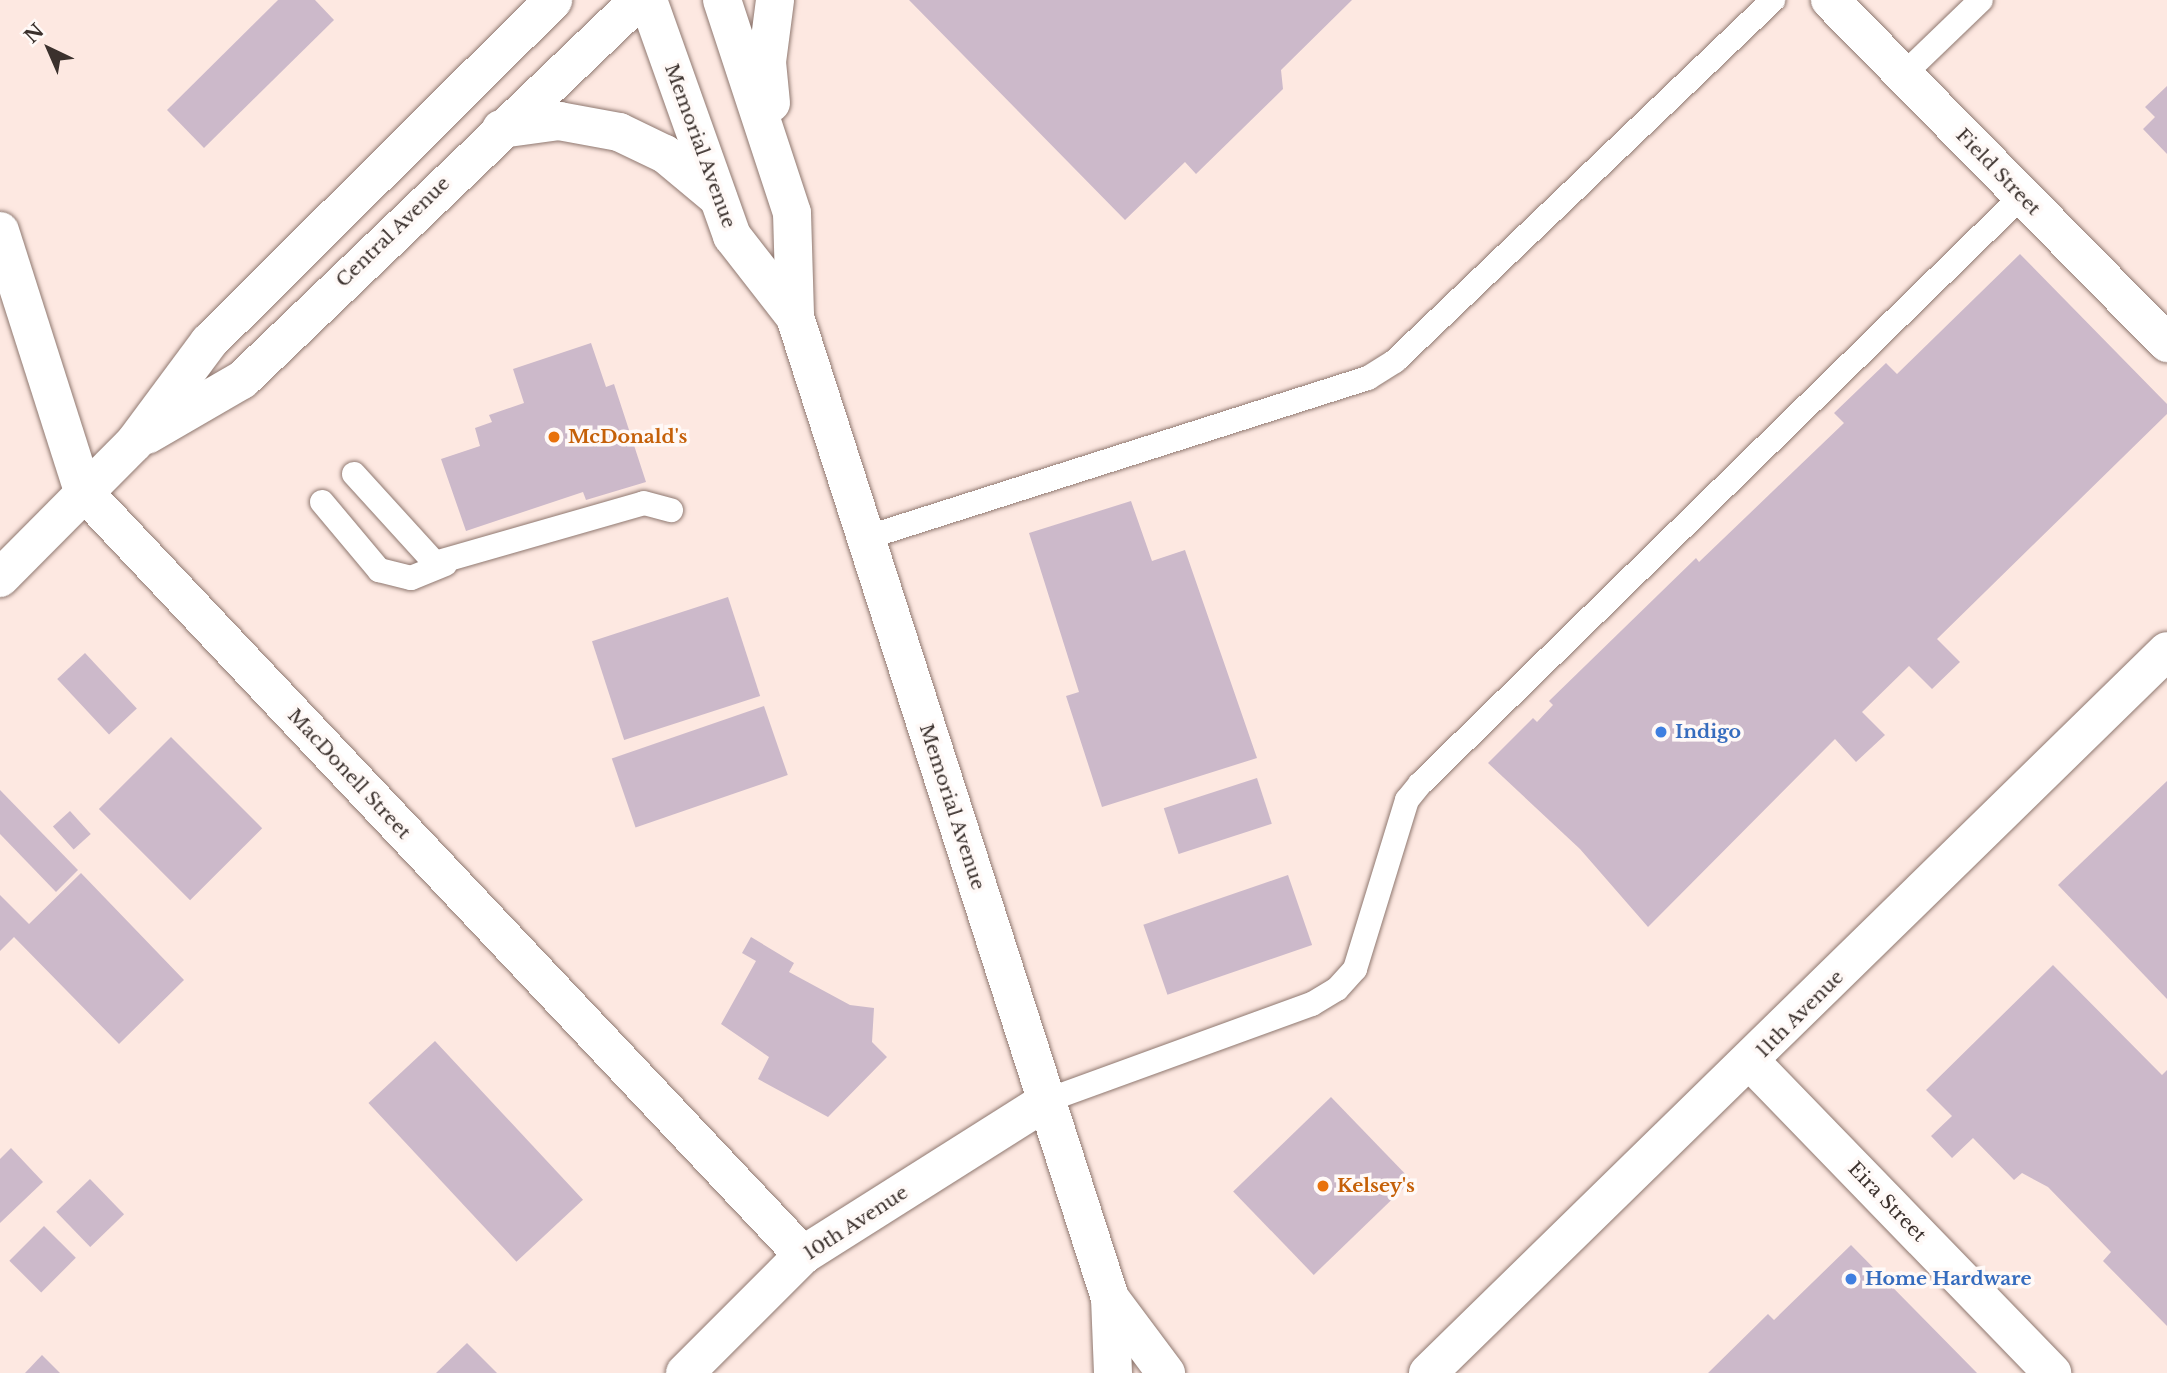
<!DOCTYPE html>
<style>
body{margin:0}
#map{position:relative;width:2167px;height:1373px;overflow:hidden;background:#fde8e1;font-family:"Libre Baskerville",serif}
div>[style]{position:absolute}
.building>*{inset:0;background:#ccb9ca;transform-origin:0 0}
.roads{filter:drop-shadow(0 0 2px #8f7870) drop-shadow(0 0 2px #8f7870)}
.lane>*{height:24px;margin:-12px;padding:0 12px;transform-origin:12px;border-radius:12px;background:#fff}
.street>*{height:38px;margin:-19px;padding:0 19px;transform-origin:19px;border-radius:19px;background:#fff}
.secondary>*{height:38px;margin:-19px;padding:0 19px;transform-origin:19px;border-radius:19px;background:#fff}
.dots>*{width:19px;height:19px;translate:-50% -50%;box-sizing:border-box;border:4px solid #fff9f7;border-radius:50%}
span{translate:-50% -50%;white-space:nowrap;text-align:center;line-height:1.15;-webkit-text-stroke:7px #fff9f7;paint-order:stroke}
.street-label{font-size:19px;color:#3b312d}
.food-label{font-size:19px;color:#c56008;font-weight:700}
.left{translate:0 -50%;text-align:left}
.shop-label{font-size:19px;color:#366cbe;font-weight:700}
.north{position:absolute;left:14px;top:14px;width:70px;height:70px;-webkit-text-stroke:5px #fff9f7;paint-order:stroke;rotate:316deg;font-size:19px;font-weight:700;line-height:28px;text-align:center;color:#3b312d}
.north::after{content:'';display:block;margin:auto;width:24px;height:32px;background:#3b312d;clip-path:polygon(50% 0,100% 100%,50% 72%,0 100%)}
</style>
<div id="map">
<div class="building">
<div style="clip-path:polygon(278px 0,315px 0,334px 20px,204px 148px,167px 110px)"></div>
<div style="clip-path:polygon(909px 0,1352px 0,1281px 70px,1283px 89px,1196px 174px,1185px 162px,1125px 220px)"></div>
<div style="clip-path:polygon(2167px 86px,2167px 154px,2143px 129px,2155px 117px,2145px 107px)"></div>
<div style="clip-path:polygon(2020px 254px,2167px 404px,2167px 414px,1937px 639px,1960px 662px,1932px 689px,1909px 666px,1862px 712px,1885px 735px,1856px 762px,1835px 739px,1648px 927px,1580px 849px,1488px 763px,1533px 718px,1537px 722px,1553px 705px,1549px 701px,1696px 558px,1699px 562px,1844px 423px,1834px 413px,1886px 363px,1897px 374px)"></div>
<div style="clip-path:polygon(591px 343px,606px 387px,614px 384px,646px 482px,586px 500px,583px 492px,466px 531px,441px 459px,480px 446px,475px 428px,492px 422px,489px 415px,524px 403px,513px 369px)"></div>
<div style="clip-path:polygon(1131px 501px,1152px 561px,1185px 550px,1257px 758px,1102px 807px,1066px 696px,1079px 692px,1029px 533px)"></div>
<div style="left:728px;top:597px;width:104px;height:143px;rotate:72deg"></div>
<div style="left:85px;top:653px;width:76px;height:38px;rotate:47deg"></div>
<div style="left:764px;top:706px;width:73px;height:161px;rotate:71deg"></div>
<div style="left:171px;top:737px;width:129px;height:102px;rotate:45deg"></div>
<div style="left:1257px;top:778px;width:48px;height:98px;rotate:72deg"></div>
<div style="clip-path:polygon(2167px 781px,2167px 999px,2058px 885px)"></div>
<div style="clip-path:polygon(0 790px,78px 870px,56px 892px,0 834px)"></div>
<div style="left:70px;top:811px;width:31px;height:23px;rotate:48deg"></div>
<div style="clip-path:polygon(81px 873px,184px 980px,119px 1044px,14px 937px,0 951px,0 895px,29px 924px)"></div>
<div style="left:1288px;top:875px;width:74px;height:153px;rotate:71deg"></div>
<div style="clip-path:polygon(751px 937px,794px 963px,789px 972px,850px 1005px,874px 1008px,872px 1042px,887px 1057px,828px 1117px,758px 1079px,769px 1057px,721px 1024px,756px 961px,742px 953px)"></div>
<div style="clip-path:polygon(2053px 965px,2162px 1075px,2167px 1070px,2167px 1326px,2103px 1261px,2111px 1252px,2048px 1187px,2022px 1173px,2014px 1180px,1973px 1138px,1952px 1158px,1931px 1136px,1952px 1116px,1926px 1090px)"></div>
<div style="left:435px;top:1041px;width:217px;height:91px;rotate:47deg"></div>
<div style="left:1331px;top:1097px;width:116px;height:136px;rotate:46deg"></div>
<div style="clip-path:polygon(11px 1148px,43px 1182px,0 1223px,0 1159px)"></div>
<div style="left:90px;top:1179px;width:49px;height:47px;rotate:46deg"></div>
<div style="left:44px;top:1226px;width:45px;height:49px;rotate:45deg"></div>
<div style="clip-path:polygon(1851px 1245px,1977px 1373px,1708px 1373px,1768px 1314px,1774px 1320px)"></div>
<div style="clip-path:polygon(467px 1343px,497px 1373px,436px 1373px)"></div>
<div style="clip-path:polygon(42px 1355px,60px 1373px,25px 1373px)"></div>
</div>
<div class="roads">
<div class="lane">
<div style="left:1903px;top:75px;width:108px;rotate:-43.9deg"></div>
<div style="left:354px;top:474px;width:120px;rotate:47.7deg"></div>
<div style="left:435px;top:563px;width:217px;rotate:-16deg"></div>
<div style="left:644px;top:503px;width:28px;rotate:15deg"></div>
<div style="left:322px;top:502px;width:89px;rotate:50deg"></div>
<div style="left:379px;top:570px;width:33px;rotate:14deg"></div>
<div style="left:411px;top:578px;width:37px;rotate:-22deg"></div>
<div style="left:865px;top:538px;width:528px;rotate:-17.65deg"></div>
<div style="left:1368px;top:378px;width:32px;rotate:-32deg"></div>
<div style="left:1395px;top:361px;width:523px;rotate:-43.68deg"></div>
<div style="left:1048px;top:1100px;width:281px;rotate:-20deg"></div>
<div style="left:1312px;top:1004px;width:29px;rotate:-31deg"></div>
<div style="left:1337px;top:989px;width:27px;rotate:-48deg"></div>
<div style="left:1355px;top:969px;width:177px;rotate:-72.9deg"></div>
<div style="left:1407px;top:800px;width:21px;rotate:-51deg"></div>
<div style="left:1420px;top:784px;width:842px;rotate:-44.33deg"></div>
</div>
<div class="street">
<div style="left:1830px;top:0;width:481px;rotate:45.5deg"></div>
<div style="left:0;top:231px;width:273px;rotate:72.3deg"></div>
<div style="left:83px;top:491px;width:1050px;rotate:46.7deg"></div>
<div style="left:1751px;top:1062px;width:433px;rotate:45.9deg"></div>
<div style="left:685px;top:1373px;width:167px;rotate:-45deg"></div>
<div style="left:803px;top:1255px;width:290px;rotate:-32.3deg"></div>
</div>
<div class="secondary">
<div style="left:648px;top:0;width:251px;rotate:70.4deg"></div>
<div style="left:732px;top:236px;width:103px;rotate:52.1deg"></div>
<div style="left:722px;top:0;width:224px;rotate:71.8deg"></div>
<div style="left:792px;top:213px;width:104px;rotate:88.3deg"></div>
<div style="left:795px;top:317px;width:1030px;rotate:72.2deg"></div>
<div style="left:1110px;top:1298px;width:75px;rotate:87.7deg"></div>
<div style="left:771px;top:103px;width:41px;rotate:-95.6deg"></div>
<div style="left:767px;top:62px;width:63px;rotate:-82.6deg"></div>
<div style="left:501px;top:129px;width:59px;rotate:-7.9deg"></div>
<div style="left:559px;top:121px;width:61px;rotate:10.4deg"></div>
<div style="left:619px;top:132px;width:51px;rotate:25.6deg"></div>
<div style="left:665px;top:154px;width:69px;rotate:39.7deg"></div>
<div style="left:147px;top:435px;width:110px;rotate:-30.1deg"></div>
<div style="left:242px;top:380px;width:550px;rotate:-43.75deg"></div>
<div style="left:0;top:578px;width:190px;rotate:-45.2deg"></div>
<div style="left:134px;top:443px;width:126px;rotate:-53.4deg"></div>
<div style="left:209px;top:342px;width:485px;rotate:-44.8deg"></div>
<div style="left:1110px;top:1298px;width:94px;rotate:53.3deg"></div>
<div style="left:1428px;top:1373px;width:1033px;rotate:-44.33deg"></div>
</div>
</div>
<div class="dots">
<div style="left:554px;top:437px;background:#e8710a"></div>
<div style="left:1661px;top:732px;background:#3f7fe0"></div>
<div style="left:1323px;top:1186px;background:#e8710a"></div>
<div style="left:1851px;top:1279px;background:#3f7fe0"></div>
</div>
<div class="street-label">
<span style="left:700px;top:146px;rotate:70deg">Memorial Avenue</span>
<span style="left:1998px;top:172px;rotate:46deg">Field Street</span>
<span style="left:393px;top:232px;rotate:-44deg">Central Avenue</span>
<span style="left:349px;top:774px;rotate:47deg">MacDonell Street</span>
<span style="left:952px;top:807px;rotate:72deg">Memorial Avenue</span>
<span style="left:1800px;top:1014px;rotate:-45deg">11th Avenue</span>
<span style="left:1887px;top:1202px;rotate:46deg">Eira Street</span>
<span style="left:856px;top:1223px;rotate:-33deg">10th Avenue</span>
</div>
<div class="food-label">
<span class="left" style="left:568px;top:437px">McDonald's</span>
<span class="left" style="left:1337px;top:1186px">Kelsey's</span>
</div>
<div class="shop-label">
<span class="left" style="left:1675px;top:732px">Indigo</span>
<span class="left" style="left:1865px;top:1279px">Home Hardware</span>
</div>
<div class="north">N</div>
</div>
